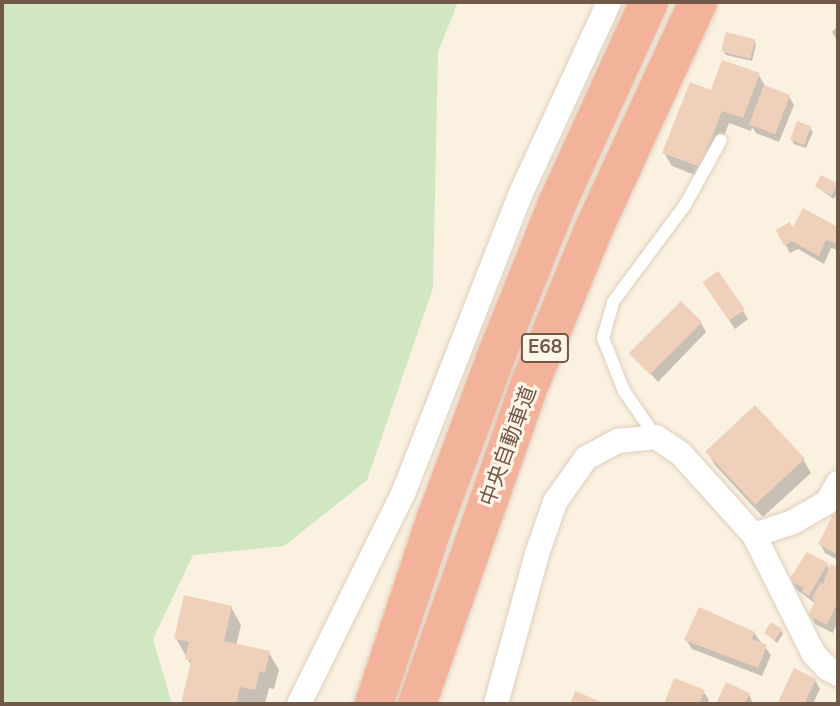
<!DOCTYPE html>
<meta charset="utf-8">
<style>
body{margin:0}
#map{position:relative;width:840px;height:706px;overflow:hidden;background:#fbf1e1;font-family:"Nunito Sans","Noto Sans JP",sans-serif}
div>[style]{position:absolute}
.green>*{inset:0;background:#d0e7c1}
.shadow>*{inset:0;background:#0003}
.building>*{inset:0;background:#efd0ba;transform-origin:0 0}
.roads{filter:drop-shadow(0 0 2px #dfcdbe) drop-shadow(0 0 2px #dfcdbe)}
.service>*{height:12px;margin:-6px;padding:0 6px;transform-origin:6px;border-radius:6px;background:#fff}
.minor>*{height:24px;margin:-12px;padding:0 12px;transform-origin:12px;border-radius:12px;background:#fff}
.motorway>*{height:38px;margin:-19px;padding:0 19px;transform-origin:19px;border-radius:19px;background:#f3b29a}
span{translate:-50% -50%;white-space:nowrap;text-align:center;line-height:1.15;-webkit-text-stroke:6px #fef5e7;paint-order:stroke}
.shield-label span{padding:2px 5px;background:#fef5e7;border:2px solid;border-radius:5px;-webkit-text-stroke-width:0}
.shield-label{font-size:19px;color:#715849;font-weight:700}
.street-label{font-size:21px;color:#715849}
.frame{position:absolute;inset:0;border:4px solid #715849;pointer-events:none}
</style>
<div id="map">
<div class="green">
<div style="clip-path:polygon(2px 2px,458px 2px,438px 52px,433px 288px,367px 480px,284px 546px,193px 555px,153px 639px,172px 704px,2px 704px)"></div>
</div>
<div class="shadow">
<div style="clip-path:polygon(838px 26px,838px 42px,832px 32px)"></div>
<div style="clip-path:polygon(754px 41px,756px 45px,752px 61px,726px 55px,723px 51px)"></div>
<div style="clip-path:polygon(758px 74px,766px 87px,789px 96px,794px 105px,779px 142px,756px 133px,752px 127px,751px 131px,729px 123px,707px 180px,672px 166px,664px 153px,713px 92px)"></div>
<div style="clip-path:polygon(810px 128px,813px 132px,806px 148px,794px 144px,792px 140px)"></div>
<div style="clip-path:polygon(837px 185px,838px 191px,834px 199px,817px 187px)"></div>
<div style="clip-path:polygon(803px 211px,838px 229px,838px 250px,831px 248px,824px 264px,798px 249px,790px 253px,778px 231px,793px 230px)"></div>
<div style="clip-path:polygon(709px 291px,743px 311px,748px 319px,735px 329px)"></div>
<div style="clip-path:polygon(701px 323px,706px 332px,658px 382px,633px 354px)"></div>
<div style="clip-path:polygon(707px 451px,803px 459px,811px 473px,763px 517px,715px 465px)"></div>
<div style="clip-path:polygon(838px 509px,838px 560px,825px 553px,820px 544px)"></div>
<div style="clip-path:polygon(827px 564px,829px 569px,831px 567px,838px 570px,838px 621px,833px 633px,815px 624px,810px 615px,816px 604px,796px 589px,791px 580px)"></div>
<div style="clip-path:polygon(231px 607px,241px 625px,236px 646px,269px 653px,279px 670px,274px 689px,269px 688px,265px 704px,183px 704px,192px 667px,176px 638px)"></div>
<div style="clip-path:polygon(781px 630px,783px 634px,777px 643px,766px 633px)"></div>
<div style="clip-path:polygon(754px 633px,771px 655px,762px 676px,692px 649px,686px 640px)"></div>
<div style="clip-path:polygon(795px 670px,815px 680px,820px 689px,813px 704px,779px 704px)"></div>
<div style="clip-path:polygon(675px 680px,703px 691px,709px 700px,707px 704px,666px 704px)"></div>
<div style="clip-path:polygon(727px 685px,749px 694px,753px 704px,718px 704px)"></div>
</div>
<div class="building">
<div style="left:726px;top:32px;width:30px;height:20px;rotate:14deg"></div>
<div style="clip-path:polygon(722px 60px,760px 73px,743px 118px,722px 111px,700px 167px,662px 153px,690px 82px,711px 90px)"></div>
<div style="left:764px;top:85px;width:28px;height:42px;rotate:21deg"></div>
<div style="left:797px;top:121px;width:15px;height:20px;rotate:20deg"></div>
<div style="left:821px;top:175px;width:19px;height:13px;rotate:28deg"></div>
<div style="clip-path:polygon(803px 208px,838px 227px,837px 243px,826px 240px,819px 256px,792px 241px,784px 246px,776px 230px,790px 222px,793px 227px)"></div>
<div style="left:718px;top:271px;width:47px;height:19px;rotate:55deg"></div>
<div style="left:681px;top:301px;width:30px;height:74px;rotate:45deg"></div>
<div style="left:755px;top:405px;width:73px;height:68px;rotate:47deg"></div>
<div style="clip-path:polygon(838px 505px,838px 555px,818px 544px)"></div>
<div style="clip-path:polygon(807px 552px,828px 563px,809px 596px,802px 592px,804px 588px,789px 580px)"></div>
<div style="clip-path:polygon(830px 564px,838px 568px,838px 602px,827px 625px,808px 615px,815px 601px,812px 599px,820px 583px,823px 584px)"></div>
<div style="clip-path:polygon(184px 595px,232px 606px,224px 641px,270px 651px,265px 673px,260px 671px,255px 690px,240px 687px,236px 704px,181px 704px,191px 661px,185px 659px,189px 642px,174px 639px)"></div>
<div style="clip-path:polygon(699px 607px,755px 632px,752px 639px,767px 645px,758px 668px,684px 640px)"></div>
<div style="left:771px;top:622px;width:13px;height:13px;rotate:32deg"></div>
<div style="clip-path:polygon(794px 668px,816px 679px,804px 704px,777px 704px)"></div>
<div style="clip-path:polygon(674px 678px,705px 690px,699px 704px,664px 704px)"></div>
<div style="clip-path:polygon(726px 682px,750px 693px,744px 704px,716px 704px)"></div>
<div style="clip-path:polygon(575px 691px,606px 704px,570px 704px)"></div>
</div>
<div class="roads">
<div class="service">
<div style="left:656px;top:437px;width:56px;rotate:-124.8deg"></div>
<div style="left:624px;top:391px;width:57px;rotate:-111.6deg"></div>
<div style="left:603px;top:338px;width:37px;rotate:-74deg"></div>
<div style="left:613px;top:302px;width:121px;rotate:-53.4deg"></div>
<div style="left:685px;top:205px;width:74px;rotate:-61deg"></div>
</div>
<div class="minor">
<div style="left:754px;top:535px;width:41px;rotate:-18.4deg"></div>
<div style="left:793px;top:522px;width:39px;rotate:-30deg"></div>
<div style="left:827px;top:502px;width:22px;rotate:-60deg"></div>
<div style="left:299px;top:704px;width:234px;rotate:-63.7deg"></div>
<div style="left:403px;top:494px;width:321px;rotate:-68.6deg"></div>
<div style="left:520px;top:195px;width:213px;rotate:-65.2deg"></div>
<div style="left:496px;top:704px;width:156px;rotate:-74.7deg"></div>
<div style="left:537px;top:554px;width:55px;rotate:-70.9deg"></div>
<div style="left:555px;top:502px;width:54px;rotate:-54.8deg"></div>
<div style="left:586px;top:458px;width:36px;rotate:-28deg"></div>
<div style="left:618px;top:441px;width:38px;rotate:-6deg"></div>
<div style="left:656px;top:437px;width:30px;rotate:34deg"></div>
<div style="left:681px;top:454px;width:109px;rotate:48deg"></div>
<div style="left:754px;top:535px;width:132px;rotate:63.4deg"></div>
<div style="left:813px;top:653px;width:21px;rotate:47deg"></div>
<div style="left:827px;top:668px;width:13px;rotate:29deg"></div>
</div>
<div class="motorway">
<div style="left:374px;top:704px;width:196px;rotate:-71.6deg"></div>
<div style="left:436px;top:518px;width:175px;rotate:-69.6deg"></div>
<div style="left:497px;top:354px;width:162px;rotate:-68.2deg"></div>
<div style="left:557px;top:204px;width:222px;rotate:-65.5deg"></div>
<div style="left:417px;top:704px;width:343px;rotate:-70.6deg"></div>
<div style="left:531px;top:381px;width:168px;rotate:-67.6deg"></div>
<div style="left:595px;top:226px;width:247px;rotate:-65.3deg"></div>
</div>
</div>
<div class="shield-label">
<span style="left:545px;top:348px">E68</span>
</div>
<div class="street-label">
<span style="left:508px;top:446px;rotate:-70deg">中央自動車道</span>
</div>
<div class="frame"></div>
</div>
